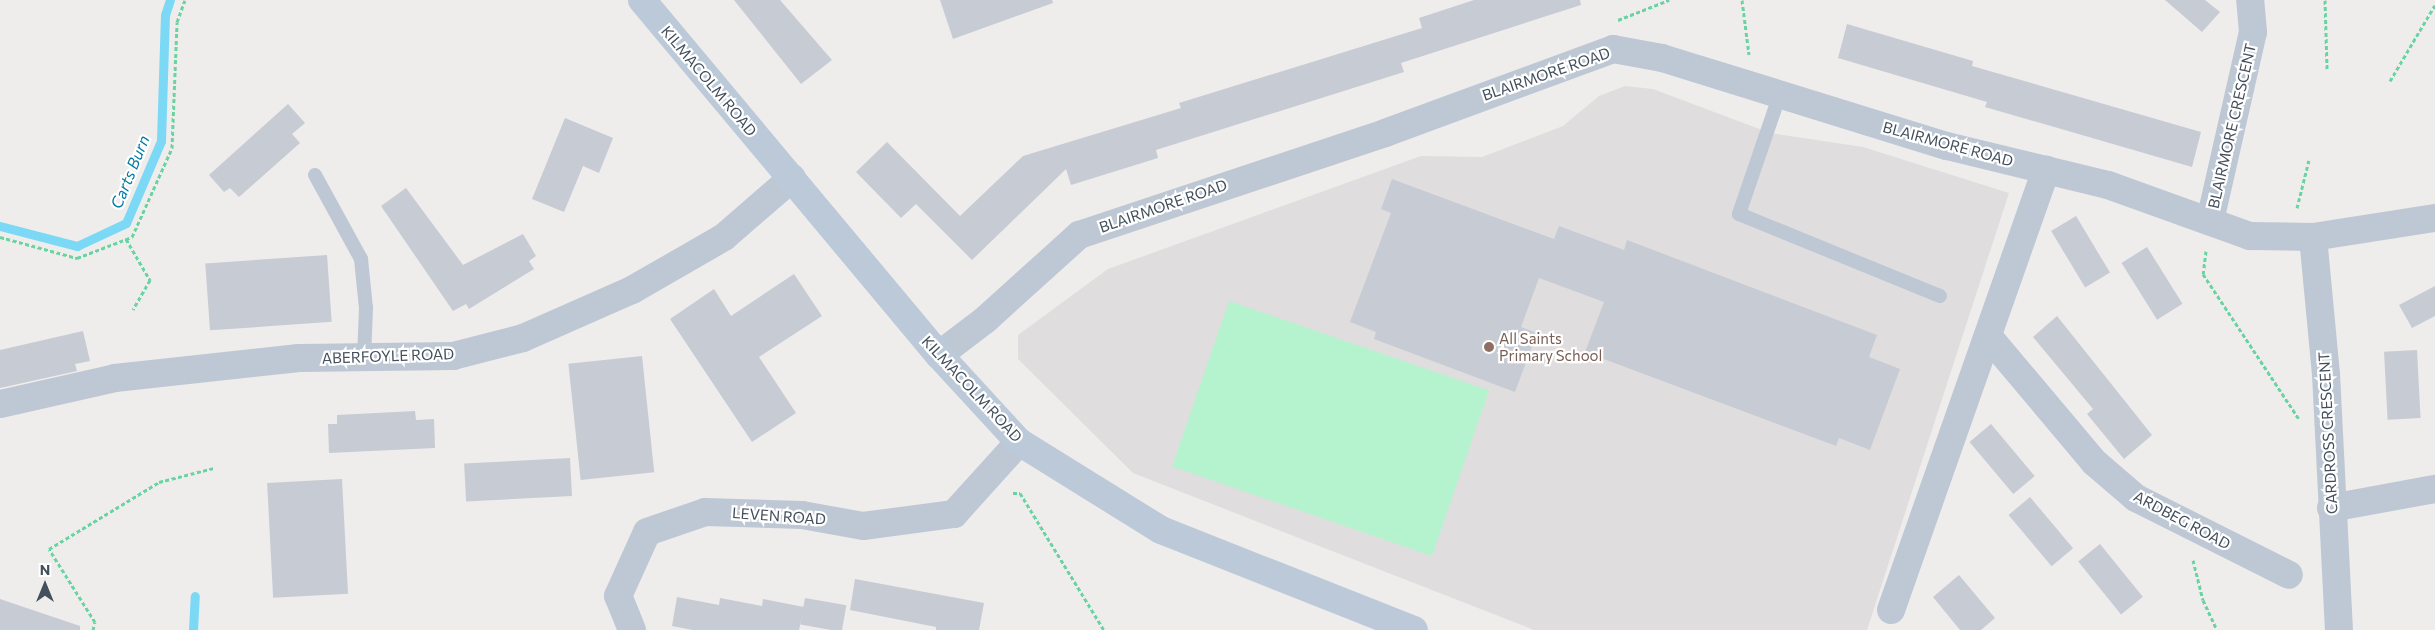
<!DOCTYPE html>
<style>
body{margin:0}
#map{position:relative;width:2435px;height:630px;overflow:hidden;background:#efecec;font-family:Commissioner,sans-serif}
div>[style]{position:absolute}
.education>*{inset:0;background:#e0ddde}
.green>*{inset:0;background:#b4f3ce;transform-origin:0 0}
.stream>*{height:9px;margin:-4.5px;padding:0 4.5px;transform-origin:4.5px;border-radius:4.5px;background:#7cd9f5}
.building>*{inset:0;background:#c7cbd3;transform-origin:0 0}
.path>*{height:3px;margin-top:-1.5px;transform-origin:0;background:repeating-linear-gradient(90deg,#69d4a2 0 4px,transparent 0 6.5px)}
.lane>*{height:14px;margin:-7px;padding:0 7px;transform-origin:7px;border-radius:7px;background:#bdc8d4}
.street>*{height:28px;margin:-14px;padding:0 14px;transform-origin:14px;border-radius:14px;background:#bdc8d4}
.secondary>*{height:28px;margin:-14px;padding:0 14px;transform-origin:14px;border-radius:14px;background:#bcc9d8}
.dots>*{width:14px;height:14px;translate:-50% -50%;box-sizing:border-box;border:2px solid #fff;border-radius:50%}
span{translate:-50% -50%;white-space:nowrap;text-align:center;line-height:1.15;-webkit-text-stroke:4.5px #fff;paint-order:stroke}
.street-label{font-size:15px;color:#434f5b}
.education-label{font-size:15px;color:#785e54}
.left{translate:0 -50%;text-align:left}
.water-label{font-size:16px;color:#027ca1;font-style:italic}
.north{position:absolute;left:20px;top:560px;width:50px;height:50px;-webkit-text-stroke:4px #fff;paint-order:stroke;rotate:0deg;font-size:14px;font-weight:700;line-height:20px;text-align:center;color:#434f5b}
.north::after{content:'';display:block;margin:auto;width:18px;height:22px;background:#434f5b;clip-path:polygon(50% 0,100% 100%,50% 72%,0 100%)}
</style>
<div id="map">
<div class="education">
<div style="clip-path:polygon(1625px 86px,1653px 89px,1770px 133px,1863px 147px,2009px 193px,1867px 630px,1534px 630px,1133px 473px,1018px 359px,1018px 335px,1108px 269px,1421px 156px,1482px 157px,1563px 126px,1599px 96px)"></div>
</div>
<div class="green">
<div style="left:1229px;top:301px;width:275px;height:175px;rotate:19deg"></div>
</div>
<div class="stream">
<div style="left:0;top:226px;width:80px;rotate:14.6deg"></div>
<div style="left:77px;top:246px;width:54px;rotate:-25.1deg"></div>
<div style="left:126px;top:223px;width:89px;rotate:-66.9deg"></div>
<div style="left:161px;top:141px;width:126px;rotate:-88.2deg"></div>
<div style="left:165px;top:15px;width:16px;rotate:-72deg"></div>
<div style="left:193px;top:630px;width:34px;rotate:-87deg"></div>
</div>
<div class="building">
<div style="clip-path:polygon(734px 0,780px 0,832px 60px,801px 84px)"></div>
<div style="clip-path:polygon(940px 0,1052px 0,1053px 3px,953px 39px)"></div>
<div style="clip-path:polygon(1474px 0,1580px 0,1581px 5px,1401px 63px,1404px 72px,1156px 150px,1158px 158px,1071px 185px,1066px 169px,972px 260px,916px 204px,901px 218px,856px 172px,887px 142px,960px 216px,1023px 156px,1181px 108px,1179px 103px,1422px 28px,1419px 18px)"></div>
<div style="clip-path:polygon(2165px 0,2205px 0,2220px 12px,2202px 32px)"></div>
<div style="clip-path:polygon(1847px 24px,1973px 61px,1972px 66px,2201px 132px,2192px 167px,1985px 107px,1987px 102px,1838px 58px)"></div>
<div style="clip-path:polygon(288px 104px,305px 123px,292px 134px,300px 143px,239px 197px,230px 188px,224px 192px,209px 175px)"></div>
<div style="clip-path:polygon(565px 118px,613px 138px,599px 173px,583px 166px,564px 212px,532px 199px)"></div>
<div style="clip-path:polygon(1392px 179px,1554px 239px,1559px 226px,1624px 250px,1627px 240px,1877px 335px,1869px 357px,1900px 369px,1870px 450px,1839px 438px,1836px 446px,1585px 352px,1604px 302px,1539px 278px,1521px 327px,1537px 333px,1515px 392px,1374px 339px,1376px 332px,1350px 322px,1391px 213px,1381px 209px)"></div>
<div style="clip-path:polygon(406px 188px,463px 265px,523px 234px,536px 256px,529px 261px,534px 269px,469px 309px,466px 304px,453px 311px,381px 206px)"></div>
<div style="left:2076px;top:216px;width:66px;height:29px;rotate:59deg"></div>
<div style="left:2147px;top:247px;width:67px;height:30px;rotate:58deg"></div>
<div style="left:327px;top:255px;width:67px;height:122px;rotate:86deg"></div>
<div style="clip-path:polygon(794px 274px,822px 316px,759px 357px,796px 413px,752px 442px,670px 319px,714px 289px,731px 316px)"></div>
<div style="clip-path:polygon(2435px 286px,2435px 316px,2412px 328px,2399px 305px)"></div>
<div style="clip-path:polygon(2057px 316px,2152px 435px,2124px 459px,2087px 414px,2093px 409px,2033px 337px)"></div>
<div style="clip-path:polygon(83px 331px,90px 361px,75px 364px,77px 371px,0 388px,0 350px)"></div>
<div style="left:2417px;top:350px;width:68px;height:33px;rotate:87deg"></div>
<div style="left:642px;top:356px;width:117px;height:74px;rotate:84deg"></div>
<div style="clip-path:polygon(415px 411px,416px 420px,434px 419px,435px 448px,329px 453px,328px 424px,337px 424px,337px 415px)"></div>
<div style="left:1991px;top:424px;width:68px;height:28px;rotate:50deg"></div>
<div style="left:570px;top:458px;width:38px;height:106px;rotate:87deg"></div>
<div style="left:342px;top:479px;width:115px;height:75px;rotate:87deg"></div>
<div style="left:2030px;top:497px;width:67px;height:28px;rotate:50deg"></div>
<div style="left:2100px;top:544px;width:68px;height:28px;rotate:51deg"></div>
<div style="clip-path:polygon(1959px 575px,1995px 618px,1981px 630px,1960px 630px,1933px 597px)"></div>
<div style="clip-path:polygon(855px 579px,984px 603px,979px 630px,936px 630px,936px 627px,850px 610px)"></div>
<div style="clip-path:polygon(677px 597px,719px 605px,720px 598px,762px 606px,763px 599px,804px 607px,799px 630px,693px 630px,672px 626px)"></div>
<div style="left:805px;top:598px;width:42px;height:27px;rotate:10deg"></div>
<div style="clip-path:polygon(0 599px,80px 626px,80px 630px,0 630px)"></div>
</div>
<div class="path">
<div style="left:1742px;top:0;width:55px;rotate:82.7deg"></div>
<div style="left:2325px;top:0;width:69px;rotate:88.3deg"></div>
<div style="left:1618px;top:20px;width:55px;rotate:-21.4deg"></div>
<div style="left:2390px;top:81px;width:88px;rotate:-59.4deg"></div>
<div style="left:2297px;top:208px;width:49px;rotate:-76deg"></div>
<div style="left:0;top:237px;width:80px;rotate:15.3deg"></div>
<div style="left:77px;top:258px;width:59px;rotate:-20.9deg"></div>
<div style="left:132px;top:237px;width:98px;rotate:-65.8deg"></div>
<div style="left:172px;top:148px;width:126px;rotate:-87.7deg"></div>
<div style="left:177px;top:22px;width:23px;rotate:-70deg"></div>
<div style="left:126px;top:239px;width:48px;rotate:59.7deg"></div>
<div style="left:150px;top:280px;width:34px;rotate:120deg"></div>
<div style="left:2206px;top:251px;width:23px;rotate:97deg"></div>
<div style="left:2203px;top:274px;width:174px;rotate:56.5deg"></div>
<div style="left:1013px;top:493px;width:7px"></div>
<div style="left:1020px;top:493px;width:161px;rotate:58.5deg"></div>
<div style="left:2193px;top:560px;width:41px;rotate:76deg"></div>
<div style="left:2203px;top:600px;width:33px;rotate:65deg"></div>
<div style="left:93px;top:630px;width:8px;rotate:-76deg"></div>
<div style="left:95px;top:622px;width:86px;rotate:-122.2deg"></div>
<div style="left:49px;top:549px;width:129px;rotate:-31.3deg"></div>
<div style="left:159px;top:482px;width:57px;rotate:-14.3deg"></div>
</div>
<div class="lane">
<div style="left:1780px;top:94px;width:127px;rotate:108.9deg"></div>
<div style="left:1739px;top:214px;width:217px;rotate:22.2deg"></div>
<div style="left:315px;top:175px;width:96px;rotate:61.3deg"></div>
<div style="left:361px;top:259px;width:49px;rotate:84.2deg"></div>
<div style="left:366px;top:308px;width:50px;rotate:92.3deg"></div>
</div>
<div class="street">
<div style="left:2210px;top:221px;width:194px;rotate:-77.2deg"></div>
<div style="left:2253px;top:32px;width:32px;rotate:-95deg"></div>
<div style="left:2313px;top:237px;width:138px;rotate:84.6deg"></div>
<div style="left:2326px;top:374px;width:256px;rotate:87.1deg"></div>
<div style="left:1988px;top:336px;width:165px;rotate:49.9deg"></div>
<div style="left:2094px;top:462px;width:55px;rotate:40.6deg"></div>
<div style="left:2136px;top:498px;width:171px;rotate:26.7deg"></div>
<div style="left:939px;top:355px;width:58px;rotate:-37.3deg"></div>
<div style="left:985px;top:320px;width:127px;rotate:-42.1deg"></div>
<div style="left:1079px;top:235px;width:323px;rotate:-18.4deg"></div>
<div style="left:1385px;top:133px;width:243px;rotate:-20.2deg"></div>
<div style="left:1613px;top:49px;width:50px;rotate:10.4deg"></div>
<div style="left:1662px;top:58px;width:298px;rotate:17.2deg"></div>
<div style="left:1947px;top:146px;width:166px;rotate:13.6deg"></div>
<div style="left:2108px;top:185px;width:151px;rotate:19.8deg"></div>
<div style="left:2250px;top:236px;width:63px;rotate:0.9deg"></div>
<div style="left:2313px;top:237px;width:123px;rotate:-8.9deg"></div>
<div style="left:0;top:404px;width:118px;rotate:-12.7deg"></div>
<div style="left:115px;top:378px;width:185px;rotate:-6.2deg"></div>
<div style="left:299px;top:358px;width:154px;rotate:-0.7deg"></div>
<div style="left:453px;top:356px;width:72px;rotate:-14.4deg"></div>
<div style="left:523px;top:338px;width:119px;rotate:-23.8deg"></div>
<div style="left:632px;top:290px;width:106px;rotate:-29.9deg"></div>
<div style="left:724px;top:237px;width:90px;rotate:-40.9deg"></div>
<div style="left:2331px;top:508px;width:106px;rotate:-10.4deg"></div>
<div style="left:1891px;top:610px;width:467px;rotate:-70.6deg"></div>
<div style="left:632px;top:630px;width:37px;rotate:-112deg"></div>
<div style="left:618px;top:596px;width:70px;rotate:-65.6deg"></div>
<div style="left:647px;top:532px;width:61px;rotate:-19deg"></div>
<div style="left:705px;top:512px;width:97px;rotate:1.8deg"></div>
<div style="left:802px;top:515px;width:62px;rotate:10.2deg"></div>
<div style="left:863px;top:526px;width:92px;rotate:-7.5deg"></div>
<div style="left:954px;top:514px;width:97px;rotate:-47.9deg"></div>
</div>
<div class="secondary">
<div style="left:642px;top:0;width:463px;rotate:50.1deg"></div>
<div style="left:939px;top:355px;width:118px;rotate:47.4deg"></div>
<div style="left:1019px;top:442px;width:167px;rotate:31.8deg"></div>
<div style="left:1161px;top:530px;width:272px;rotate:21.6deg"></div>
</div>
<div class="dots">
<div style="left:1489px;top:347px;background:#8d6e63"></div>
</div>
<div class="street-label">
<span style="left:1546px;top:74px;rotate:-19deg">BLAIRMORE ROAD</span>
<span style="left:709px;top:81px;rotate:50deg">KILMACOLM ROAD</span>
<span style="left:2232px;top:126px;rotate:-77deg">BLAIRMORE CRESCENT</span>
<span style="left:1948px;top:144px;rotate:15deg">BLAIRMORE ROAD</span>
<span style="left:1163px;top:206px;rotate:-19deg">BLAIRMORE ROAD</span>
<span style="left:388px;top:356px;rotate:-2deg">ABERFOYLE ROAD</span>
<span style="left:972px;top:389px;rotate:47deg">KILMACOLM ROAD</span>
<span style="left:2328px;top:433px;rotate:-93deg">CARDROSS CRESCENT</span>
<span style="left:779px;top:516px;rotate:4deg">LEVEN ROAD</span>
<span style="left:2182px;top:520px;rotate:28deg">ARDBEG ROAD</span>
</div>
<div class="education-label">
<span class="left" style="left:1499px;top:347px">All Saints<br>Primary School</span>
</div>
<div class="water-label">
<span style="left:130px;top:172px;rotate:-68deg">Carts Burn</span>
</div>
<div class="north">N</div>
</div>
